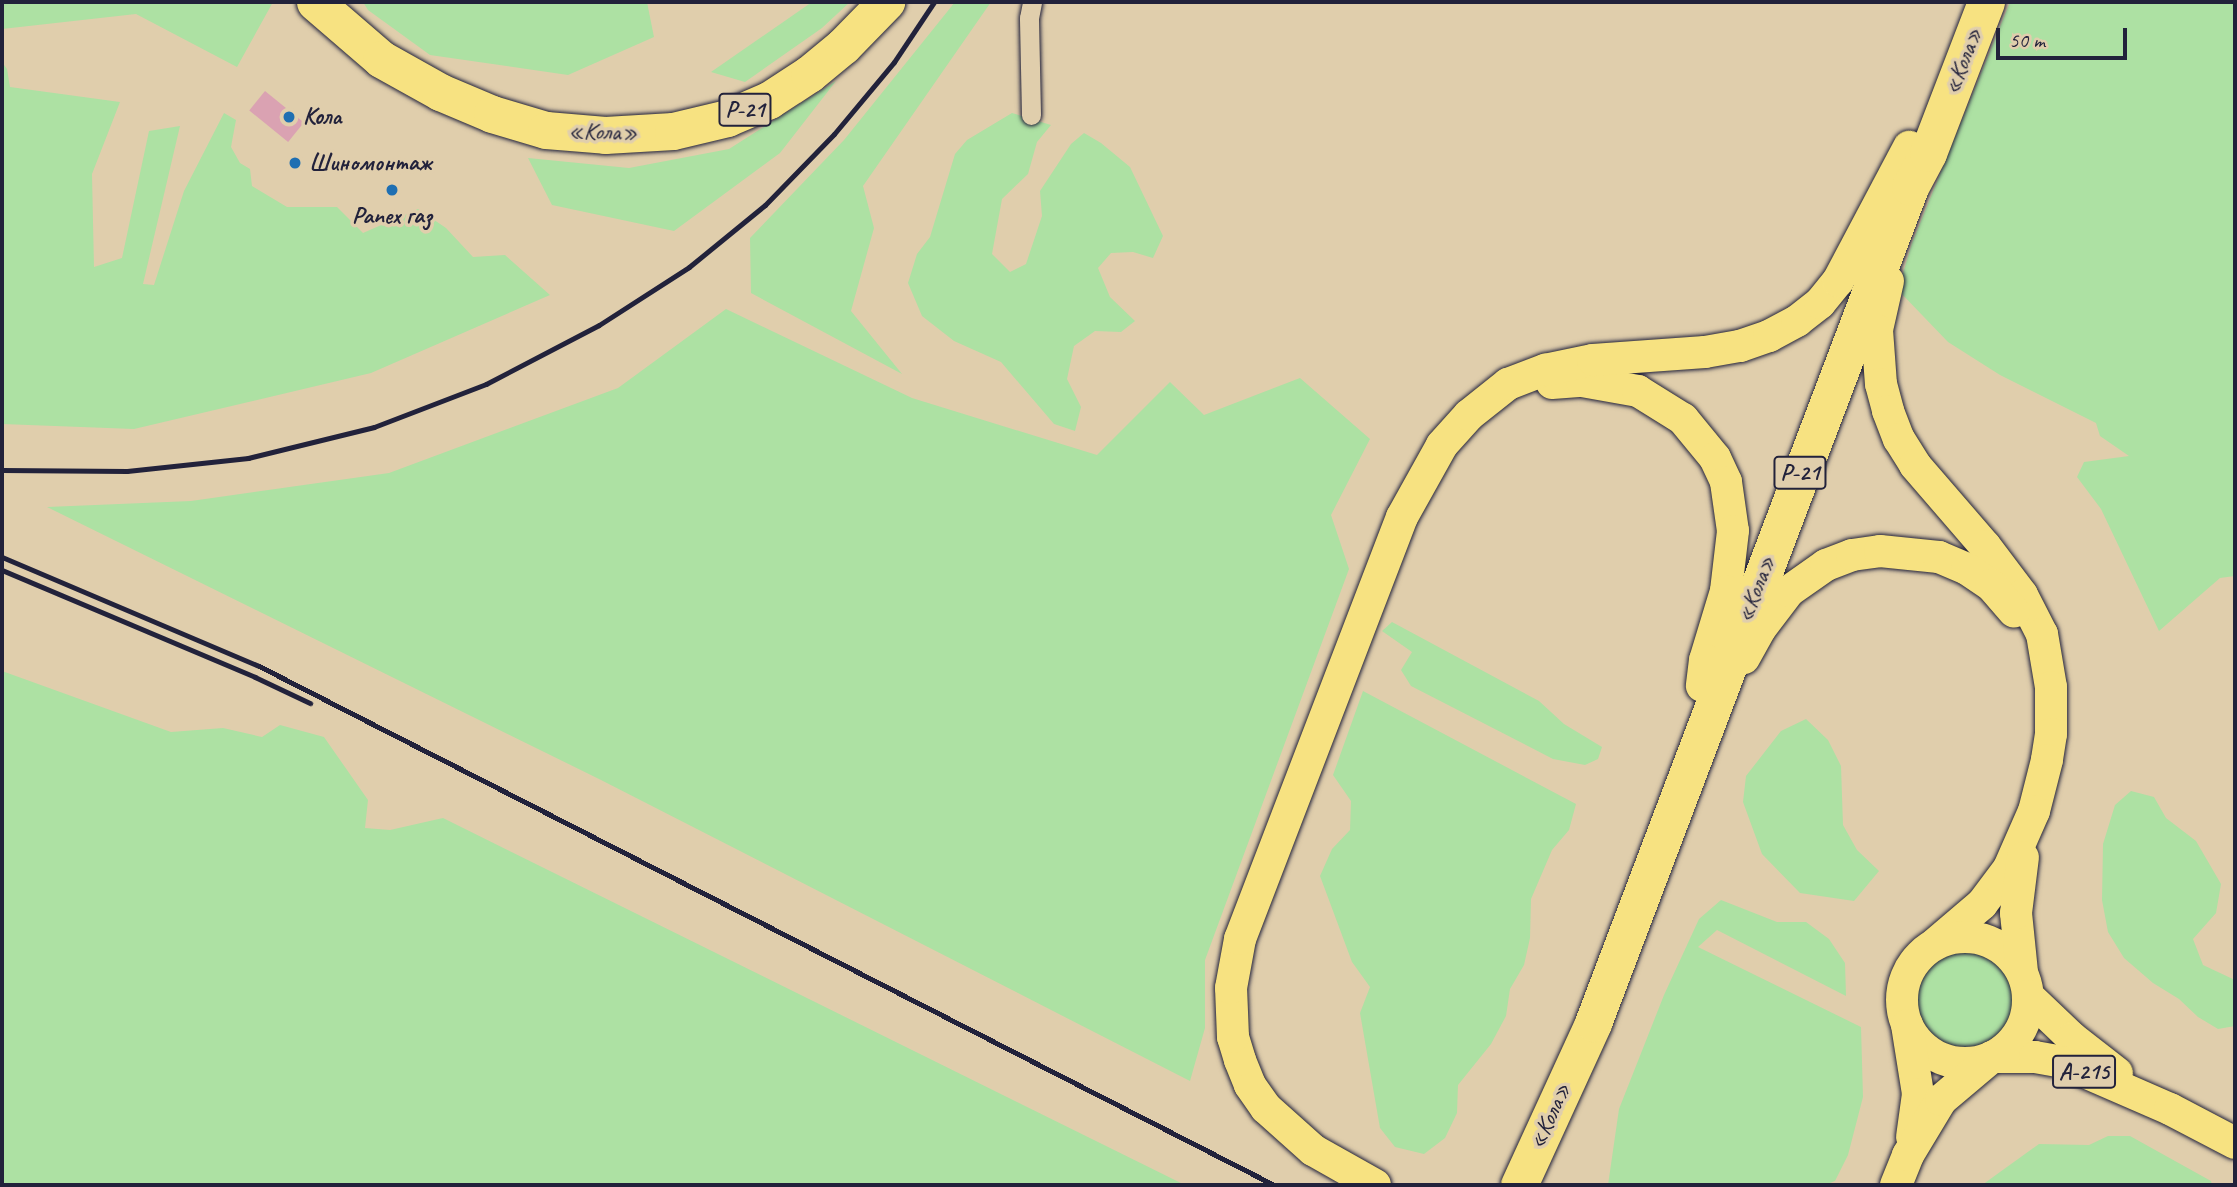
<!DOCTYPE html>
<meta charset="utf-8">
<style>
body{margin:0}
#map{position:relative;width:2237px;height:1187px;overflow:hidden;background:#e0ceac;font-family:Caveat,sans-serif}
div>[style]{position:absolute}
.green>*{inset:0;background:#ade1a3}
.round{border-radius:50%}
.building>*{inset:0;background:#daa2b2;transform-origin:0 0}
.roads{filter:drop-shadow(0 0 2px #22223b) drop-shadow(0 0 2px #22223b)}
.street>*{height:19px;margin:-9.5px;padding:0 9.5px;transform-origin:9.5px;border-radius:9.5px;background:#e0ceac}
.primary>*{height:32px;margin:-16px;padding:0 16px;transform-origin:16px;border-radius:16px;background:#f7e281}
.primary>.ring{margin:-16px;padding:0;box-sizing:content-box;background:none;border:32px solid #f7e281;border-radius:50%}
.highway>*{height:37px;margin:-18.5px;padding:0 18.5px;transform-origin:18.5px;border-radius:18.5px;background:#f7e281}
.rail>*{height:5px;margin:-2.5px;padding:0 2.5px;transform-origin:2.5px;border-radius:2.5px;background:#22223b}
.dots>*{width:19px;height:19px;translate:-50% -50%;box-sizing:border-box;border:4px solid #e0ceac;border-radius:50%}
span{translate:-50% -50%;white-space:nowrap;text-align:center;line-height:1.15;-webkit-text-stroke:7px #e0ceac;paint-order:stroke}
.shield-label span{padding:2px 5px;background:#e0ceac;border:2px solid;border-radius:5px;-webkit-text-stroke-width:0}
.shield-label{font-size:23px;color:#22223b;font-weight:700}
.street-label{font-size:24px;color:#22223b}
.poi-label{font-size:24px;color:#22223b;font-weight:700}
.left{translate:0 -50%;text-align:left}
.frame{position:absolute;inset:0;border:4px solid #22223b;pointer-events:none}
.scale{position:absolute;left:1996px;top:28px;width:131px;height:32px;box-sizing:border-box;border:4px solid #22223b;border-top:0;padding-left:9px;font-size:21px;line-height:24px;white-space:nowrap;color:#22223b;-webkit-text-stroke:5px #e0ceac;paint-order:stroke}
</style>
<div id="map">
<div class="green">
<div style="clip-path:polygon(2px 2px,273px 2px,237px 67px,136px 14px,2px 29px)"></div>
<div style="clip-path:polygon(363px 2px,647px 2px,654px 37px,568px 75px,430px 55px,368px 10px)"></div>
<div style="clip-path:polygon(812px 2px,850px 2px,822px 28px,745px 82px,711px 72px)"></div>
<div style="clip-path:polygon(955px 2px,991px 2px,863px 186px,874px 228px,851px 311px,902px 374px,751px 293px,750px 238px,844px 140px)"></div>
<div style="clip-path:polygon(2010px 2px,2235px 2px,2235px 576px,2220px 578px,2159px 631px,2101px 509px,2077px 477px,2084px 462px,2129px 456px,2100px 436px,2096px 423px,2000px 375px,1948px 342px,1898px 290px,1912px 243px)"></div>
<div style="clip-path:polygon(2px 62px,7px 69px,10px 87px,120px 102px,92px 174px,94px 267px,122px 258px,149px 131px,180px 126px,143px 284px,154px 285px,184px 191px,224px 113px,236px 120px,231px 147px,240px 163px,250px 169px,252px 186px,287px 207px,337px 207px,363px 233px,418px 209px,446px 228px,473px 257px,505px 255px,550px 295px,371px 373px,134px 429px,2px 424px)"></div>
<div style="clip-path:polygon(836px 81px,780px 153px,674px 231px,552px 205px,528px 158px,629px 168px,729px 149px)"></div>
<div style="clip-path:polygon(1012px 113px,1051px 125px,1037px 142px,1028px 174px,1002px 199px,992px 254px,1010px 272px,1026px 264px,1042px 216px,1040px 191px,1071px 144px,1084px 133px,1101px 143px,1130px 167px,1163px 236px,1153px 258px,1133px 252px,1111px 253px,1098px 268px,1110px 297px,1135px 321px,1121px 332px,1095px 331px,1074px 346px,1067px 379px,1081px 407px,1075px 431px,1054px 424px,1001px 362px,954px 341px,922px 316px,908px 283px,917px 254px,930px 237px,955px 154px,967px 140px)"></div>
<div style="clip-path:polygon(726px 309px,912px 398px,1097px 455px,1170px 382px,1204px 415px,1300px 378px,1370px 439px,1331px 515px,1349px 569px,1205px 960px,1205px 1028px,1190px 1081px,601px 780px,47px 507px,191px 501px,389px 473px,618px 388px)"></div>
<div style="clip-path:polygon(1392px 622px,1539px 701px,1564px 724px,1602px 747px,1598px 759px,1585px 765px,1553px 759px,1411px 686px,1401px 670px,1412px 652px,1382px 631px)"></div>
<div style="clip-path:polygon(2px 671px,171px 732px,223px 728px,262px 737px,280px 725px,324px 737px,368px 800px,365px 828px,390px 830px,443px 818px,1185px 1185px,2px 1185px)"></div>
<div style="clip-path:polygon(1363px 691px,1576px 804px,1569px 830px,1552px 850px,1531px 899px,1530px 938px,1524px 965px,1510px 989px,1506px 1016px,1491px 1044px,1458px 1085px,1457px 1113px,1445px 1138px,1424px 1154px,1395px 1147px,1380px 1128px,1360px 1013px,1370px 987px,1352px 962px,1320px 876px,1332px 849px,1350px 830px,1351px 801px,1333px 775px)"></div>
<div style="clip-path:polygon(1806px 719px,1828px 740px,1841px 766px,1843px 825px,1857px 850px,1879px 871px,1854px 901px,1800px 893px,1762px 854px,1743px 802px,1746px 776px,1781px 731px)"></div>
<div style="clip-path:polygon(2131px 791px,2154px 797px,2166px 818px,2196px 841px,2221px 884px,2216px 913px,2193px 939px,2203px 965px,2235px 980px,2235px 1026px,2218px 1029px,2198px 1017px,2179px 999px,2153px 983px,2124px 958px,2108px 932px,2102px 900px,2103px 844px,2115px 805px)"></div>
<div style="clip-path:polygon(1721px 900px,1777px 922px,1806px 922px,1829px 939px,1845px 963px,1846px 996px,1717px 930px,1698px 947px,1861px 1027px,1863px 1097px,1848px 1155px,1835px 1181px,1825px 1185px,1608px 1185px,1619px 1109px,1664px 995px,1699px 919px)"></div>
<div class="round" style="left:1912px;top:948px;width:106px;height:106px"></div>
<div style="clip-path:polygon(2108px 1136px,2130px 1136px,2211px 1181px,2212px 1185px,1982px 1185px,2039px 1144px,2089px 1145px)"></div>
</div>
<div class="building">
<div style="left:265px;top:91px;width:50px;height:25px;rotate:39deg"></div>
</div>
<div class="roads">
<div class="street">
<div style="left:1031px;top:115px;width:97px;rotate:-91.2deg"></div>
<div style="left:1029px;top:18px;width:16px;rotate:-79deg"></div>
</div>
<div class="primary">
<div style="left:1888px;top:281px;width:50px;rotate:102.7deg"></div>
<div style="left:1877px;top:330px;width:54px;rotate:85.8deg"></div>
<div style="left:1881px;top:384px;width:28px;rotate:75deg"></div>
<div style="left:1888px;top:411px;width:30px;rotate:69deg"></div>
<div style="left:1899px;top:439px;width:31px;rotate:58deg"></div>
<div style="left:1915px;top:465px;width:107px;rotate:49.2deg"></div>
<div style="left:1985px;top:546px;width:61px;rotate:52.9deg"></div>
<div style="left:2022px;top:595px;width:44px;rotate:62.9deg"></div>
<div style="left:2042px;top:634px;width:54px;rotate:80.4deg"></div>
<div style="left:2051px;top:687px;width:47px;rotate:90deg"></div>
<div style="left:2051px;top:734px;width:26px;rotate:99deg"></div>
<div style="left:2047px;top:760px;width:53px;rotate:104.3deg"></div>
<div style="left:2034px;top:811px;width:62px;rotate:113.7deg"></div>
<div style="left:2009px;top:868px;width:45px;rotate:126.9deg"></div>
<div style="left:1982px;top:904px;width:62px;rotate:139.6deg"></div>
<div style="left:1552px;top:383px;width:30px;rotate:-4deg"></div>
<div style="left:1582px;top:381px;width:57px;rotate:10.1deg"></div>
<div style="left:1638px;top:391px;width:53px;rotate:31.9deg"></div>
<div style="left:1683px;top:419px;width:50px;rotate:50.6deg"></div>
<div style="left:1715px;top:458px;width:26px;rotate:65deg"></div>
<div style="left:1726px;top:482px;width:49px;rotate:81.9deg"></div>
<div style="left:1733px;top:531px;width:60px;rotate:96.7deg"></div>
<div style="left:1726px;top:591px;width:72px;rotate:106.9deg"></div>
<div style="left:1705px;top:660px;width:26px;rotate:97deg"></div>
<div style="left:1744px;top:658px;width:33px;rotate:-61deg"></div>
<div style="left:1760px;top:629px;width:48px;rotate:-52.7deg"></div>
<div style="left:1789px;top:591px;width:45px;rotate:-35.1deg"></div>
<div style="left:1826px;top:565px;width:28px;rotate:-21deg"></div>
<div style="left:1852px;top:555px;width:28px;rotate:-8deg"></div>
<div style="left:1880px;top:551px;width:59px;rotate:5.8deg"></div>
<div style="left:1939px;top:557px;width:30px;rotate:23deg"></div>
<div style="left:1967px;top:569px;width:29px;rotate:34deg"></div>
<div style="left:1991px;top:585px;width:35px;rotate:49deg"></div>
<div class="ring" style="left:1902px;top:937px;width:94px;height:94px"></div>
<div style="left:2022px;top:972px;width:59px;rotate:-95.8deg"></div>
<div style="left:2016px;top:913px;width:56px;rotate:-82.9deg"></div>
<div style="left:2028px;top:996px;width:61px;rotate:43.7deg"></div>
<div style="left:2072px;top:1038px;width:57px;rotate:37.9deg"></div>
<div style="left:1907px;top:1025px;width:70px;rotate:80.9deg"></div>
<div style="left:1918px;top:1094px;width:43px;rotate:97.9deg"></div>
<div style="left:1375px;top:1185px;width:71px;rotate:-150.6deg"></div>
<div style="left:1313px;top:1150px;width:63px;rotate:-138.2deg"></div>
<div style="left:1266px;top:1108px;width:28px;rotate:-125deg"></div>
<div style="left:1250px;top:1085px;width:27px;rotate:-112deg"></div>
<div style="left:1240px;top:1060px;width:24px;rotate:-107deg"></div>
<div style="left:1233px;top:1037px;width:49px;rotate:-92.3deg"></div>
<div style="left:1231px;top:988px;width:50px;rotate:-79.6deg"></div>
<div style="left:1240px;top:939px;width:452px;rotate:-69deg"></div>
<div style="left:1402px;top:517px;width:82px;rotate:-60.9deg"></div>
<div style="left:1442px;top:445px;width:40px;rotate:-48deg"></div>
<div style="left:1469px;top:415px;width:50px;rotate:-38.5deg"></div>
<div style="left:1508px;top:384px;width:40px;rotate:-21deg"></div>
<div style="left:1545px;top:370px;width:49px;rotate:-11.8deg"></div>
<div style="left:1593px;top:360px;width:112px;rotate:-4.1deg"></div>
<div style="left:1705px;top:352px;width:36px;rotate:-10deg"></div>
<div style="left:1740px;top:346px;width:31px;rotate:-19deg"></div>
<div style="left:1769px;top:336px;width:32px;rotate:-28deg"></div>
<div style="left:1797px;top:321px;width:29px;rotate:-38deg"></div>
<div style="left:1820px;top:303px;width:28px;rotate:-51deg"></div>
<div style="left:1838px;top:281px;width:152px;rotate:-62.1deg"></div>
<div style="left:1896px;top:1185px;width:32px;rotate:-68deg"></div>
<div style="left:1908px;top:1155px;width:64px;rotate:-59deg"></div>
<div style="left:1941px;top:1100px;width:67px;rotate:-40.1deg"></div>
<div style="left:1992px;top:1057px;width:43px"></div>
<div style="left:2035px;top:1057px;width:27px;rotate:10deg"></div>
<div style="left:2062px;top:1062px;width:118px;rotate:23.5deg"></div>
<div style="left:2170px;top:1109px;width:73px;rotate:27.6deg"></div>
</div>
<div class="highway">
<div style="left:315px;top:2px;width:87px;rotate:40.8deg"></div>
<div style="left:381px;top:59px;width:68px;rotate:29.2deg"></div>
<div style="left:440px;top:92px;width:56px;rotate:22.9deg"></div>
<div style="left:492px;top:114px;width:56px;rotate:16.5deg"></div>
<div style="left:546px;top:130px;width:59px;rotate:4.8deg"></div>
<div style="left:605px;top:135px;width:68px;rotate:-3.4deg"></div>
<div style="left:673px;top:131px;width:56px;rotate:-13.5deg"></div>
<div style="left:727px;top:118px;width:46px;rotate:-23.2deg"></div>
<div style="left:769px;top:100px;width:48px;rotate:-33deg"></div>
<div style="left:809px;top:74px;width:44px;rotate:-39.5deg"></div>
<div style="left:843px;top:46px;width:62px;rotate:-45.7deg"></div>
<div style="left:1519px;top:1185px;width:178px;rotate:-65.4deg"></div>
<div style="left:1593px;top:1023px;width:894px;rotate:-69.23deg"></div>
<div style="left:1910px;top:187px;width:38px;rotate:-62deg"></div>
<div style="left:1928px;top:153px;width:162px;rotate:-69deg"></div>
</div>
</div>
<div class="rail">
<div style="left:2px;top:470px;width:125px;rotate:0.5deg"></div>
<div style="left:127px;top:471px;width:122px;rotate:-6.1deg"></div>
<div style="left:248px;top:458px;width:130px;rotate:-13.8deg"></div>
<div style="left:374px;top:427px;width:120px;rotate:-21deg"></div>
<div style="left:486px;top:384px;width:127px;rotate:-27.6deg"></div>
<div style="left:599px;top:325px;width:107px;rotate:-32.8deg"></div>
<div style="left:689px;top:267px;width:98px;rotate:-39.2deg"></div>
<div style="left:765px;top:205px;width:99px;rotate:-45.8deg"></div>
<div style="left:834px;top:134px;width:94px;rotate:-50.2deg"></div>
<div style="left:894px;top:62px;width:72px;rotate:-56.3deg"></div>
<div style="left:2px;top:557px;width:279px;rotate:23deg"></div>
<div style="left:259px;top:666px;width:1140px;rotate:27.08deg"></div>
<div style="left:2px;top:570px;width:275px;rotate:22.9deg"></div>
<div style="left:255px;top:677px;width:61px;rotate:25.3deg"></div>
</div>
<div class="dots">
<div style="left:289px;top:117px;background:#1f6fb2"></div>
<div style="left:295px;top:163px;background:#1f6fb2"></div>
<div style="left:392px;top:190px;background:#1f6fb2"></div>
</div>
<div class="shield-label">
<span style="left:745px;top:110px">Р-21</span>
<span style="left:1800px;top:473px">Р-21</span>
<span style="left:2084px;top:1072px">А-215</span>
</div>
<div class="street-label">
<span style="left:1963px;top:61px;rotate:-69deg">«Кола»</span>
<span style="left:603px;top:132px;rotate:1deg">«Кола»</span>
<span style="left:1756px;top:589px;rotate:-69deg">«Кола»</span>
<span style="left:1550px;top:1116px;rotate:-65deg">«Кола»</span>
</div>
<div class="poi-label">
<span class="left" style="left:303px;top:117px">Кола</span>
<span class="left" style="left:309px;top:163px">Шиномонтаж</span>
<span style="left:392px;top:216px">Panex газ</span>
</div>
<div class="frame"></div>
<div class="scale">50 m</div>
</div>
